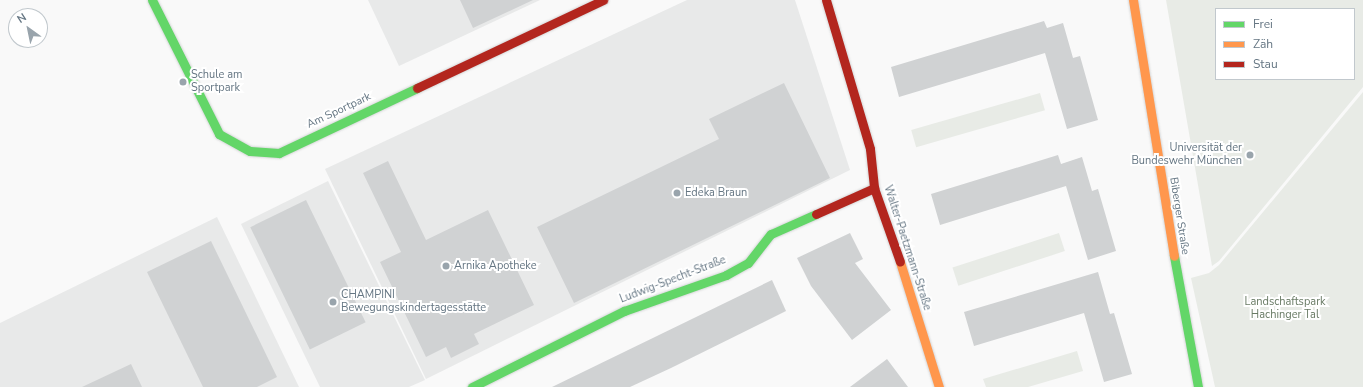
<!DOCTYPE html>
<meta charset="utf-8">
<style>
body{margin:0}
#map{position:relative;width:1363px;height:387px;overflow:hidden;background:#f9f9f9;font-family:"Nunito Sans",sans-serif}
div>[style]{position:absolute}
.built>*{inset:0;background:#e8e9e9}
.green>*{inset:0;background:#e8ebe6;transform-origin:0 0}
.building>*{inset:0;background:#d0d2d3;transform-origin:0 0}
.roads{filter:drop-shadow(0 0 1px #d5d6d7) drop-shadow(0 0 1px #d5d6d7)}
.fast>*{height:9px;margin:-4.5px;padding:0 4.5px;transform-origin:4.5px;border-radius:4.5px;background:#63d668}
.slow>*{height:9px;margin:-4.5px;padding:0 4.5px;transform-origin:4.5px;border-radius:4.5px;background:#ff974d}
.jam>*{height:9px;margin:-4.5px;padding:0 4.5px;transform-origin:4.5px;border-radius:4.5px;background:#b3261e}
.dots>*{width:11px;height:11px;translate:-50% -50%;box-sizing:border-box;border:2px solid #fff;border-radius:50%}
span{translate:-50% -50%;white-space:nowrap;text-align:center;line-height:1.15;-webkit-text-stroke:4px #fff;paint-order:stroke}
.poi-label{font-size:11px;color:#657683}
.left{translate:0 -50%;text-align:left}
.right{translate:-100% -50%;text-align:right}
.street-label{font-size:11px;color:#657683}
.park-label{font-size:11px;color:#687a64}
.legend{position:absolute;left:1215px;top:8px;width:140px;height:72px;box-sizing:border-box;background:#fff;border:1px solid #c1c8cd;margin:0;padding:5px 7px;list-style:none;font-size:12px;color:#657683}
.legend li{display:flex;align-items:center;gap:8px;height:20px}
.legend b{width:20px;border:1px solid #c1c8cd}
.north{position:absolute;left:8px;top:8px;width:40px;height:40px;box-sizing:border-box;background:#fff;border:1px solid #c1c8cd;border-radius:50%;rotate:327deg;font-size:11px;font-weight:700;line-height:16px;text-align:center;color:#657683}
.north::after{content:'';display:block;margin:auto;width:14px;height:18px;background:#99a4ac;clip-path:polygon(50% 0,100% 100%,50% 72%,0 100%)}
</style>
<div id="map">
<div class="built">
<div style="clip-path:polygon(368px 0,540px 0,399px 66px)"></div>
<div style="clip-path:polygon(687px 0,795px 0,850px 170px,426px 379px,325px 169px)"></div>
<div style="clip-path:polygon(328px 181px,425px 380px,409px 387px,320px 387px,241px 224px)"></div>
<div style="clip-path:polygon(217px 217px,299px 387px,0 387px,0 323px)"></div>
</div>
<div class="green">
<div style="clip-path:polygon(evenodd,1166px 0,1363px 0,1363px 87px,1219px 261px,1212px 266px,1166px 0,1216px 9px,1354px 9px,1354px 79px,1216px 79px,1216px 9px)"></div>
<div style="clip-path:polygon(1363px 92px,1363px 387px,1215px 387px,1191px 278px,1209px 273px,1219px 265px)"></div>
<div style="left:1040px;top:93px;width:18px;height:134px;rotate:74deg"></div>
<div style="left:1059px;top:233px;width:19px;height:112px;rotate:72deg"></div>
<div style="clip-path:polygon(1077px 351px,1083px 371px,1028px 387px,986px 387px,983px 379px)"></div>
</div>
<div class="building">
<div style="clip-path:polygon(460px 0,533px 0,473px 28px)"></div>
<div style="clip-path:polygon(1044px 21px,1047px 28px,1063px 23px,1073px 58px,1080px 56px,1098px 120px,1067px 129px,1045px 53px,899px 97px,891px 67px)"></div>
<div style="clip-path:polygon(784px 83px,830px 178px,574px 303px,537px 227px,719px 139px,709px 119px)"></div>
<div style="clip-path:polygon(1058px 155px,1061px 164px,1082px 157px,1092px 191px,1098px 189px,1116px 251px,1088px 260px,1066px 186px,940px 225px,931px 194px)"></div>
<div style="clip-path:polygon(388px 161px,426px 240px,488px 210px,534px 305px,474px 334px,479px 344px,451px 358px,446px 347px,426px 357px,380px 262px,401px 252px,363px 173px)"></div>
<div style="left:306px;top:200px;width:136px;height:62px;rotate:64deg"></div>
<div style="clip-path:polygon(850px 233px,863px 259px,855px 263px,891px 310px,852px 340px,811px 286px,797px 258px)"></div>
<div style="clip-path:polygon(211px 241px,277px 377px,257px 387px,203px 387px,147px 272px)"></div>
<div style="clip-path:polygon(1098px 272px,1110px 314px,1114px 313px,1132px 374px,1104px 382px,1084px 313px,974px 346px,964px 312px)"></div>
<div style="clip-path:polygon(772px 280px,786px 311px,671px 368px,630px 387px,552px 387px)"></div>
<div style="clip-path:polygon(887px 359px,908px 387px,850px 387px)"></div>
<div style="clip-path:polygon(131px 364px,142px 387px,82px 387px)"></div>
</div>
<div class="roads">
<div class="fast">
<div style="left:152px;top:0;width:150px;rotate:63.4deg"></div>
<div style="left:219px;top:134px;width:35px;rotate:29deg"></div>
<div style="left:250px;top:151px;width:29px;rotate:4deg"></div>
<div style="left:279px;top:153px;width:153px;rotate:-25.2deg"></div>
<div style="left:1174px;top:256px;width:133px;rotate:79.6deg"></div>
<div style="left:472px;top:387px;width:170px;rotate:-26.6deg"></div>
<div style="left:624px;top:311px;width:108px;rotate:-19.4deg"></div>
<div style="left:726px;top:275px;width:25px;rotate:-29deg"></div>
<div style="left:748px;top:263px;width:37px;rotate:-52deg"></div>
<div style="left:771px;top:234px;width:49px;rotate:-24deg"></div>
</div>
<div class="slow">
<div style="left:1133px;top:0;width:259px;rotate:80.9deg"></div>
<div style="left:900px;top:262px;width:131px;rotate:72.7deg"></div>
</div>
<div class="jam">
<div style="left:826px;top:0;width:155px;rotate:73.5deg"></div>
<div style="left:870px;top:149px;width:39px;rotate:84deg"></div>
<div style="left:874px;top:188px;width:78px;rotate:70.6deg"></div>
<div style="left:417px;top:88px;width:206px;rotate:-25.3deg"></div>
<div style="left:816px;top:214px;width:64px;rotate:-24.1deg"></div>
</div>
</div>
<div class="dots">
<div style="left:183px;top:82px;background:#99a4ac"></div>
<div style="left:1250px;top:155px;background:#99a4ac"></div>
<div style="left:677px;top:193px;background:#99a4ac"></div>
<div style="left:446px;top:266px;background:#99a4ac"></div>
<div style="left:333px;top:302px;background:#99a4ac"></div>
</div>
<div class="poi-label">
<span class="left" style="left:191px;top:82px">Schule am<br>Sportpark</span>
<span class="right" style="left:1242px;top:155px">Universität der<br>Bundeswehr München</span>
<span class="left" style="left:685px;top:193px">Edeka Braun</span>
<span class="left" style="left:454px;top:266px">Arnika Apotheke</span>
<span class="left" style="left:341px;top:302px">CHAMPINI<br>Bewegungskindertagesstätte</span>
</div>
<div class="street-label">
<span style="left:339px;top:111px;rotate:-25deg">Am Sportpark</span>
<span style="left:1179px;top:216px;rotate:81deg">Biberger Straße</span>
<span style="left:907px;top:248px;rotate:72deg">Walter-Paetzmann-Straße</span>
<span style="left:673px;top:280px;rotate:-21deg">Ludwig-Specht-Straße</span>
</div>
<div class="park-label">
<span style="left:1285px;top:309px">Landschaftspark<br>Hachinger Tal</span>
</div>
<ul class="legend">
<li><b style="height:5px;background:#63d668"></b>Frei</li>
<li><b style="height:5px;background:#ff974d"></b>Zäh</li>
<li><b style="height:5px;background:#b3261e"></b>Stau</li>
</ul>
<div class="north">N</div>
</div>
